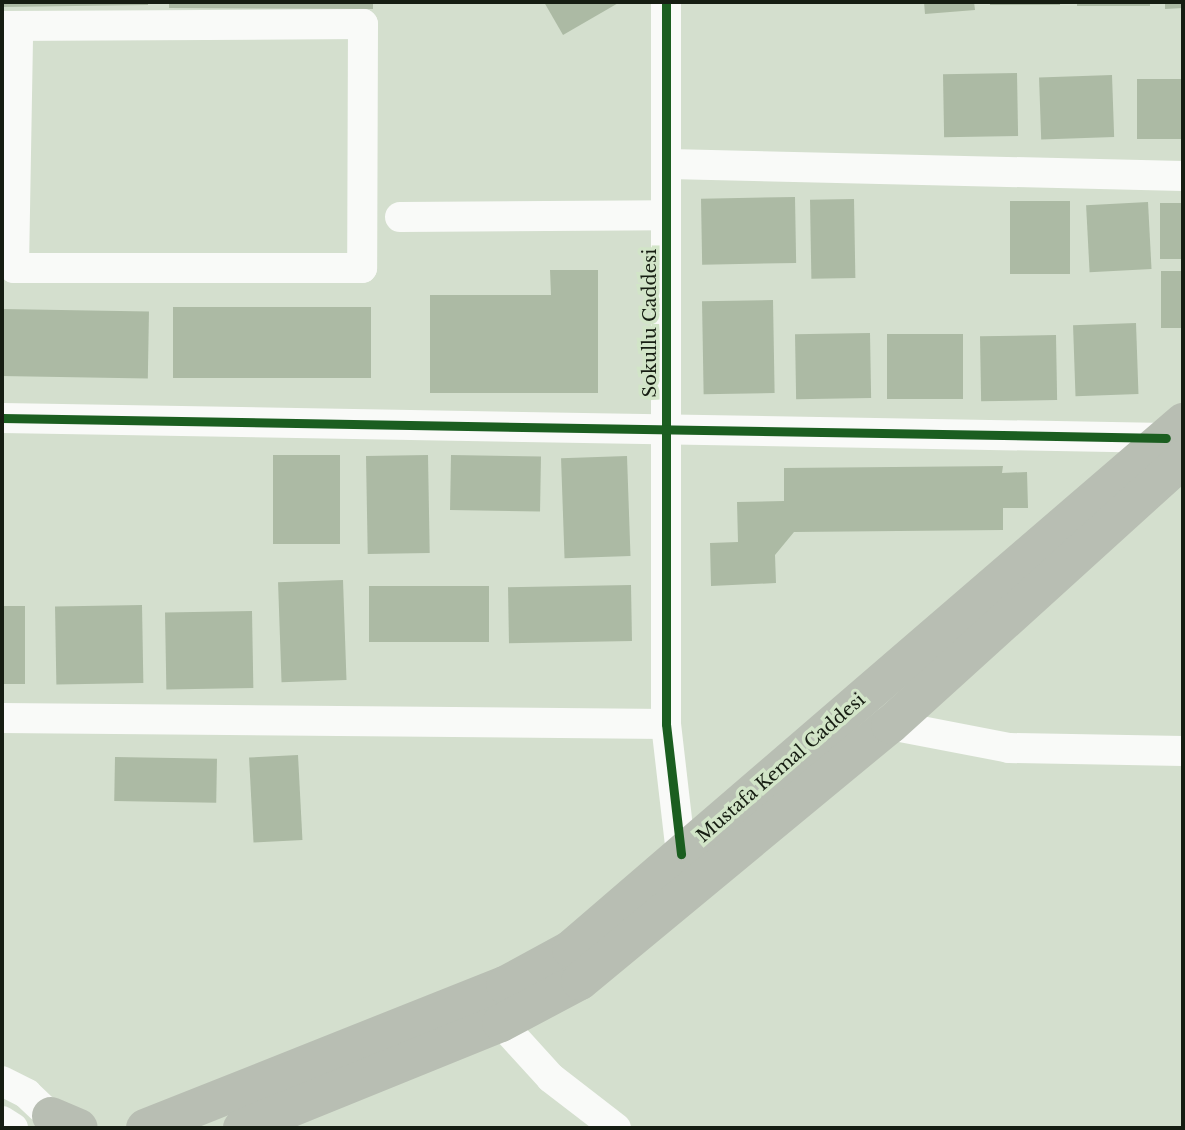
<!DOCTYPE html>
<style>
body{margin:0}
#map{position:relative;width:1185px;height:1130px;overflow:hidden;background:#d4dfce;font-family:"Libre Baskerville",serif}
div>[style]{position:absolute}
.building>*{inset:0;background:#acbaa4;transform-origin:0 0}
.minor>*{height:30px;margin:-15px;padding:0 15px;transform-origin:15px;border-radius:15px;background:#f9faf8}
.major>*{height:38px;margin:-19px;padding:0 19px;transform-origin:19px;border-radius:19px;background:#b8beb3}
.cycleway>*{height:9px;margin:-4.5px;padding:0 4.5px;transform-origin:4.5px;border-radius:4.5px;background:#1b5e20}
span{translate:-50% -50%;white-space:nowrap;text-align:center;line-height:1.15;-webkit-text-stroke:7px #d2e5c8;paint-order:stroke}
.street-label{font-size:18px;color:#161d12}
.frame{position:absolute;inset:0;border:4px solid #161d12;pointer-events:none}
</style>
<div id="map">
<div class="building">
<div style="clip-path:polygon(2px 2px,148px 2px,148px 5px,2px 7px)"></div>
<div style="clip-path:polygon(169px 2px,373px 2px,373px 9px,169px 8px)"></div>
<div style="clip-path:polygon(544px 2px,620px 2px,563px 35px)"></div>
<div style="clip-path:polygon(924px 2px,974px 2px,975px 10px,925px 14px)"></div>
<div style="left:990px;top:2px;width:70px;height:3px"></div>
<div style="left:1077px;top:2px;width:73px;height:4px"></div>
<div style="clip-path:polygon(1165px 2px,1183px 2px,1183px 8px,1165px 9px)"></div>
<div style="left:1017px;top:73px;width:63px;height:74px;rotate:89deg"></div>
<div style="left:1112px;top:75px;width:62px;height:73px;rotate:88deg"></div>
<div style="left:1183px;top:79px;width:60px;height:46px;rotate:90deg"></div>
<div style="left:795px;top:197px;width:66px;height:94px;rotate:89deg"></div>
<div style="left:854px;top:199px;width:79px;height:44px;rotate:89deg"></div>
<div style="left:1010px;top:201px;width:60px;height:73px"></div>
<div style="left:1148px;top:202px;width:67px;height:62px;rotate:87deg"></div>
<div style="left:1183px;top:203px;width:56px;height:23px;rotate:90deg"></div>
<div style="clip-path:polygon(550px 270px,598px 270px,598px 393px,430px 393px,430px 295px,551px 295px)"></div>
<div style="left:1183px;top:271px;width:57px;height:22px;rotate:90deg"></div>
<div style="left:773px;top:300px;width:93px;height:71px;rotate:89deg"></div>
<div style="left:173px;top:307px;width:198px;height:71px"></div>
<div style="left:2px;top:309px;width:147px;height:67px;rotate:1deg"></div>
<div style="left:1136px;top:323px;width:71px;height:63px;rotate:88deg"></div>
<div style="left:870px;top:333px;width:65px;height:75px;rotate:89deg"></div>
<div style="left:887px;top:334px;width:76px;height:65px"></div>
<div style="left:1056px;top:335px;width:65px;height:76px;rotate:89deg"></div>
<div style="left:273px;top:455px;width:67px;height:89px"></div>
<div style="left:428px;top:455px;width:98px;height:62px;rotate:89deg"></div>
<div style="left:451px;top:455px;width:90px;height:55px;rotate:1deg"></div>
<div style="left:627px;top:456px;width:100px;height:66px;rotate:88deg"></div>
<div style="clip-path:polygon(1003px 466px,1002px 473px,1027px 472px,1028px 508px,1003px 508px,1003px 530px,794px 532px,775px 555px,776px 583px,711px 586px,710px 543px,738px 542px,737px 502px,784px 501px,784px 468px)"></div>
<div style="left:343px;top:580px;width:100px;height:65px;rotate:88deg"></div>
<div style="left:631px;top:585px;width:56px;height:123px;rotate:89deg"></div>
<div style="left:369px;top:586px;width:120px;height:56px"></div>
<div style="left:142px;top:605px;width:78px;height:87px;rotate:89deg"></div>
<div style="left:2px;top:606px;width:23px;height:78px"></div>
<div style="left:252px;top:611px;width:77px;height:87px;rotate:89deg"></div>
<div style="left:298px;top:755px;width:85px;height:49px;rotate:87deg"></div>
<div style="left:115px;top:757px;width:102px;height:44px;rotate:1deg"></div>
</div>
<div class="minor">
<div style="left:666px;top:2px;width:722px;rotate:90deg"></div>
<div style="left:666px;top:724px;width:131px;rotate:83.4deg"></div>
<div style="left:2px;top:26px;width:361px;rotate:-0.3deg"></div>
<div style="left:363px;top:24px;width:244px;rotate:90.2deg"></div>
<div style="left:362px;top:268px;width:348px;rotate:180deg"></div>
<div style="left:14px;top:268px;width:240px;rotate:-89deg"></div>
<div style="left:669px;top:164px;width:514px;rotate:1.34deg"></div>
<div style="left:400px;top:217px;width:265px;rotate:-0.4deg"></div>
<div style="left:2px;top:418px;width:1164px;rotate:0.98deg"></div>
<div style="left:2px;top:718px;width:664px;rotate:0.52deg"></div>
<div style="left:890px;top:725px;width:121px;rotate:10.9deg"></div>
<div style="left:1009px;top:748px;width:174px;rotate:1deg"></div>
<div style="left:501px;top:1023px;width:74px;rotate:47.7deg"></div>
<div style="left:551px;top:1078px;width:82px;rotate:37.6deg"></div>
<div style="left:2px;top:1081px;width:28px;rotate:27deg"></div>
<div style="left:27px;top:1094px;width:50px;rotate:43.4deg"></div>
<div style="left:2px;top:1121px;width:13px;rotate:32deg"></div>
</div>
<div class="major">
<div style="left:51px;top:1116px;width:30px;rotate:23deg"></div>
<div style="left:145px;top:1128px;width:387px;rotate:-21.7deg"></div>
<div style="left:505px;top:985px;width:75px;rotate:-28.6deg"></div>
<div style="left:571px;top:949px;width:808px;rotate:-40.73deg"></div>
<div style="left:242px;top:1128px;width:279px;rotate:-22.1deg"></div>
<div style="left:501px;top:1023px;width:89px;rotate:-28deg"></div>
<div style="left:580px;top:981px;width:402px;rotate:-39.6deg"></div>
<div style="left:890px;top:725px;width:396px;rotate:-42.2deg"></div>
</div>
<div class="cycleway">
<div style="left:666px;top:2px;width:722px;rotate:90deg"></div>
<div style="left:666px;top:724px;width:131px;rotate:83.4deg"></div>
<div style="left:2px;top:418px;width:1164px;rotate:0.98deg"></div>
</div>
<div class="street-label">
<span style="left:650px;top:323px;rotate:-90deg">Sokullu Caddesi</span>
<span style="left:781px;top:768px;rotate:-41deg">Mustafa Kemal Caddesi</span>
</div>
<div class="frame"></div>
</div>
